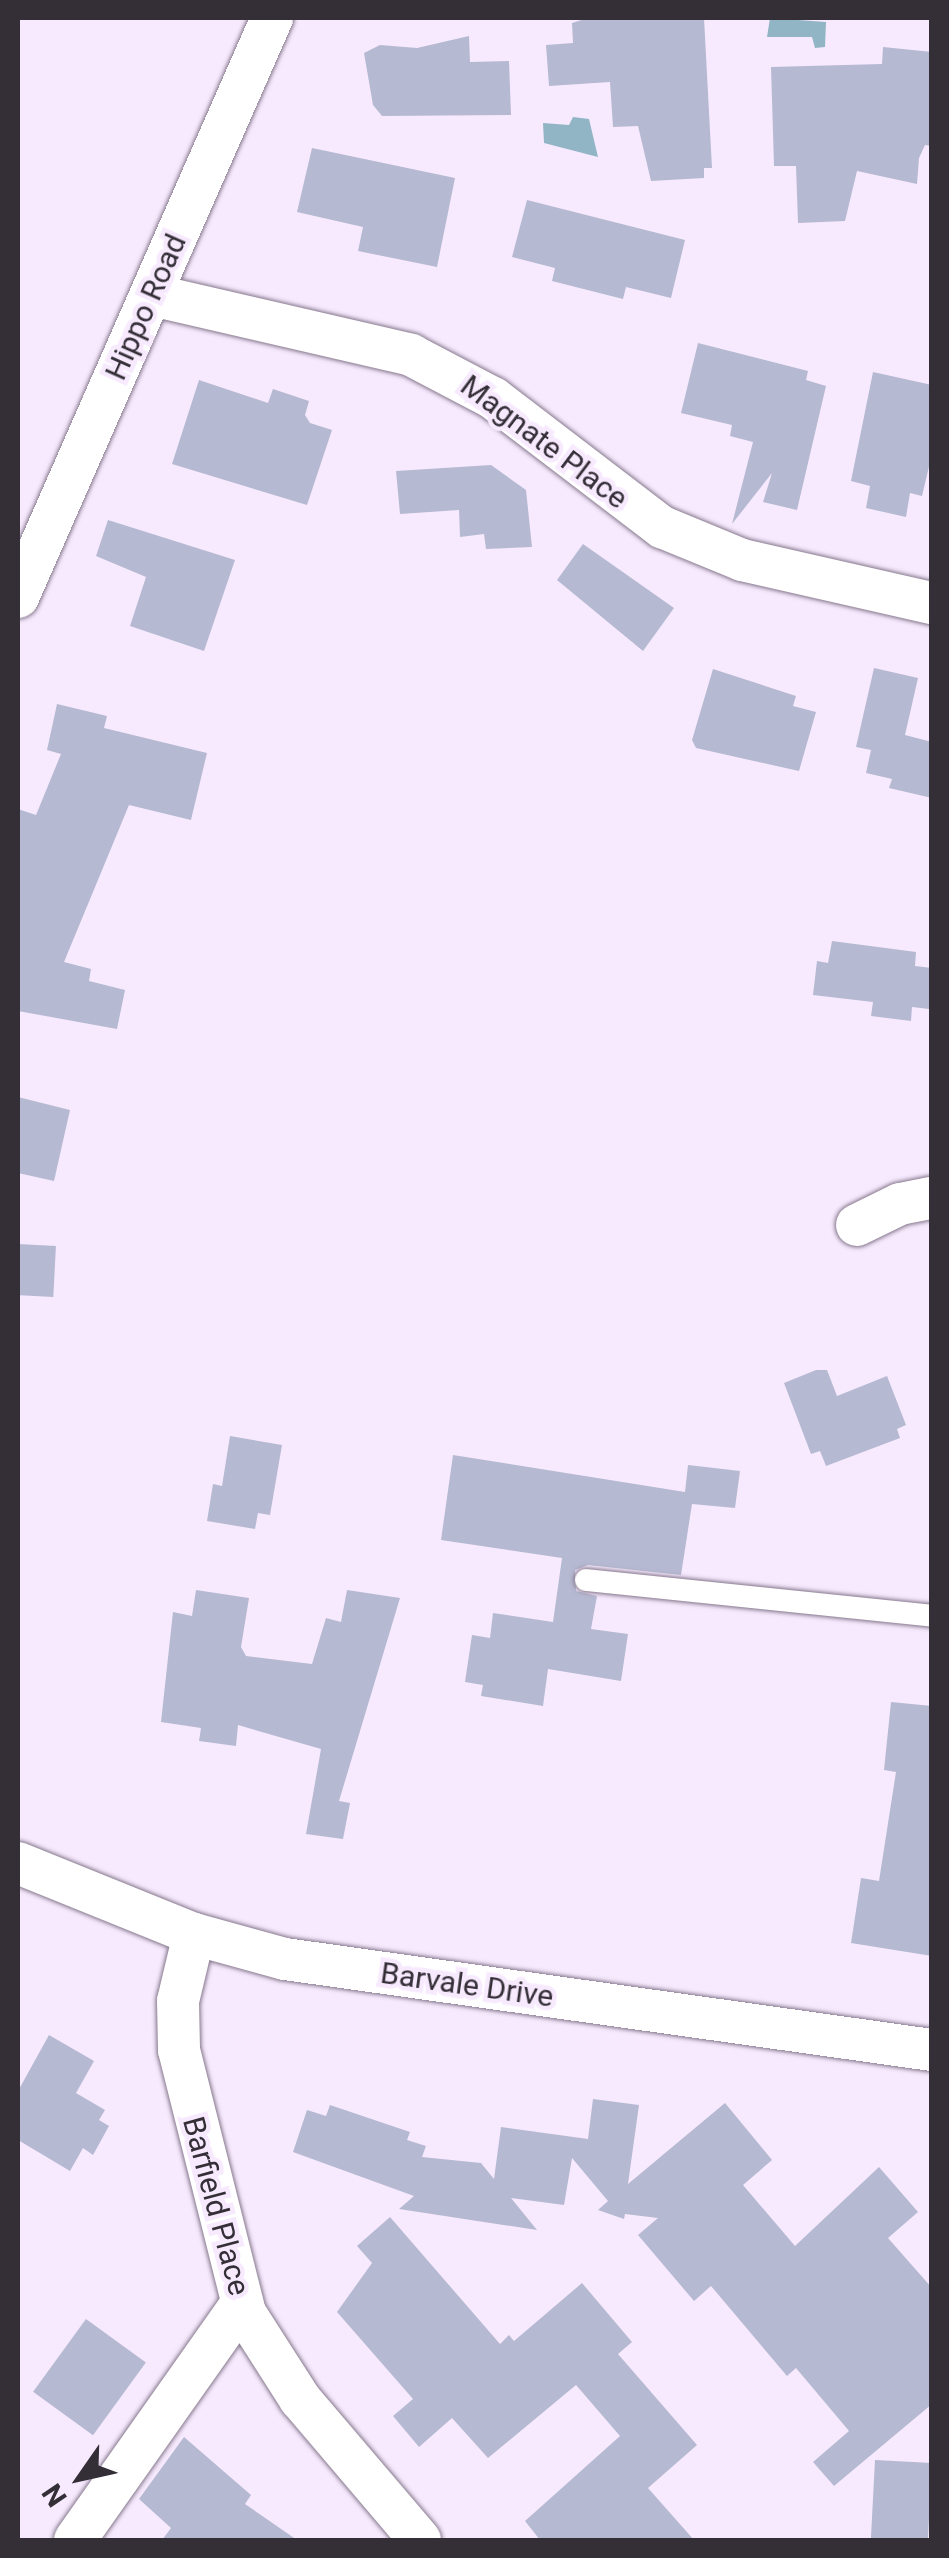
<!DOCTYPE html>
<style>
body{margin:0}
#map{position:relative;width:949px;height:2558px;overflow:hidden;background:#f7eafe;font-family:Roboto,sans-serif}
div>[style]{position:absolute}
.water>*{inset:0;background:#92b5c6}
.building>*{inset:0;background:#b6b9d2;transform-origin:0 0}
.roads{filter:drop-shadow(0 0 2px #86788d) drop-shadow(0 0 2px #86788d)}
.service>*{height:22px;margin:-11px;padding:0 11px;transform-origin:11px;border-radius:11px;background:#fff}
.minor>*{height:42px;margin:-21px;padding:0 21px;transform-origin:21px;border-radius:21px;background:#fff}
span{translate:-50% -50%;white-space:nowrap;text-align:center;line-height:1.15;-webkit-text-stroke:9px #f7eafe;paint-order:stroke}
.street-label{font-size:30px;color:#342e37}
.frame{position:absolute;inset:0;border:20px solid #342e37;pointer-events:none}
.north{position:absolute;left:30px;top:2428px;width:100px;height:100px;-webkit-text-stroke:8px #f7eafe;paint-order:stroke;rotate:236deg;font-size:28px;font-weight:700;line-height:40px;text-align:center;color:#342e37}
.north::after{content:'';display:block;margin:auto;width:35px;height:45px;background:#342e37;clip-path:polygon(50% 0,100% 100%,50% 72%,0 100%)}
</style>
<div id="map">
<div class="water">
<div style="clip-path:polygon(770px 18px,826px 22px,825px 47px,815px 48px,812px 37px,767px 37px)"></div>
<div style="clip-path:polygon(573px 117px,589px 119px,598px 157px,544px 143px,543px 123px,569px 125px)"></div>
</div>
<div class="building">
<div style="clip-path:polygon(588px 18px,704px 18px,712px 168px,704px 168px,704px 178px,651px 181px,638px 126px,613px 127px,610px 82px,549px 86px,546px 45px,573px 43px,572px 23px)"></div>
<div style="clip-path:polygon(469px 36px,470px 62px,509px 61px,511px 115px,382px 116px,373px 105px,364px 53px,380px 45px,417px 48px)"></div>
<div style="clip-path:polygon(883px 47px,932px 52px,932px 146px,925px 145px,919px 158px,917px 184px,857px 171px,845px 221px,798px 223px,796px 166px,774px 166px,771px 67px,882px 64px)"></div>
<div style="clip-path:polygon(312px 148px,455px 178px,437px 267px,358px 251px,363px 227px,297px 212px)"></div>
<div style="clip-path:polygon(527px 200px,685px 240px,671px 298px,626px 287px,623px 299px,552px 281px,555px 268px,512px 257px)"></div>
<div style="clip-path:polygon(698px 343px,808px 371px,806px 380px,826px 386px,797px 510px,763px 502px,772px 473px,732px 524px,753px 442px,730px 436px,732px 425px,681px 413px)"></div>
<div style="clip-path:polygon(873px 372px,932px 385px,932px 454px,922px 496px,910px 493px,906px 517px,866px 508px,870px 486px,851px 481px)"></div>
<div style="clip-path:polygon(199px 380px,268px 403px,273px 389px,309px 401px,305px 415px,310px 423px,332px 430px,307px 505px,172px 464px)"></div>
<div style="clip-path:polygon(491px 465px,526px 490px,532px 547px,486px 549px,484px 534px,460px 537px,459px 510px,400px 514px,396px 471px)"></div>
<div style="clip-path:polygon(108px 520px,235px 560px,204px 651px,130px 626px,146px 577px,96px 556px)"></div>
<div style="clip-path:polygon(583px 544px,674px 608px,643px 651px,557px 580px)"></div>
<div style="clip-path:polygon(874px 668px,918px 678px,905px 735px,932px 742px,932px 798px,889px 788px,892px 779px,866px 773px,871px 750px,856px 747px)"></div>
<div style="clip-path:polygon(713px 669px,796px 696px,793px 706px,816px 712px,799px 771px,696px 748px,692px 740px)"></div>
<div style="clip-path:polygon(57px 704px,107px 716px,104px 728px,207px 753px,191px 820px,129px 805px,64px 962px,91px 969px,89px 981px,125px 990px,117px 1029px,18px 1011px,18px 809px,36px 815px,61px 754px,47px 750px)"></div>
<div style="clip-path:polygon(832px 941px,916px 952px,915px 966px,932px 968px,929px 1009px,912px 1007px,911px 1021px,871px 1016px,873px 1002px,813px 995px,817px 961px,828px 963px)"></div>
<div style="clip-path:polygon(18px 1097px,70px 1110px,54px 1181px,18px 1173px)"></div>
<div style="left:18px;top:1244px;width:38px;height:51px;rotate:3deg"></div>
<div style="clip-path:polygon(816px 1370px,827px 1370px,837px 1396px,887px 1376px,906px 1425px,897px 1429px,900px 1438px,826px 1466px,820px 1451px,811px 1454px,784px 1383px)"></div>
<div style="clip-path:polygon(230px 1436px,282px 1445px,270px 1515px,258px 1513px,255px 1529px,207px 1521px,213px 1484px,222px 1486px)"></div>
<div style="clip-path:polygon(453px 1455px,685px 1492px,688px 1465px,740px 1471px,735px 1508px,692px 1504px,681px 1575px,588px 1565px,575px 1570px,576px 1591px,597px 1596px,591px 1629px,628px 1634px,621px 1681px,548px 1669px,543px 1706px,481px 1696px,483px 1685px,465px 1682px,472px 1635px,490px 1638px,493px 1613px,553px 1622px,562px 1558px,441px 1540px)"></div>
<div style="clip-path:polygon(196px 1590px,249px 1598px,241px 1647px,246px 1656px,312px 1664px,326px 1618px,341px 1622px,347px 1590px,400px 1598px,339px 1801px,350px 1803px,343px 1839px,306px 1834px,321px 1749px,238px 1725px,236px 1746px,199px 1741px,201px 1728px,161px 1722px,173px 1612px,192px 1616px)"></div>
<div style="clip-path:polygon(891px 1702px,932px 1706px,932px 1956px,851px 1943px,861px 1878px,879px 1881px,896px 1772px,884px 1770px)"></div>
<div style="clip-path:polygon(49px 2035px,94px 2061px,76px 2093px,105px 2110px,99px 2120px,109px 2126px,93px 2155px,83px 2148px,70px 2171px,18px 2140px,18px 2091px)"></div>
<div style="clip-path:polygon(593px 2099px,639px 2105px,628px 2184px,725px 2103px,772px 2160px,743px 2185px,795px 2246px,879px 2167px,918px 2212px,888px 2238px,932px 2288px,932px 2404px,834px 2486px,813px 2462px,849px 2431px,796px 2368px,787px 2376px,711px 2286px,694px 2301px,638px 2235px,658px 2218px,625px 2214px,624px 2219px,598px 2210px,608px 2201px,572px 2158px,564px 2205px,511px 2198px,537px 2230px,399px 2209px,414px 2196px,293px 2152px,307px 2110px,326px 2116px,330px 2105px,410px 2132px,407px 2140px,426px 2146px,422px 2157px,481px 2163px,494px 2179px,501px 2127px,588px 2139px)"></div>
<div style="clip-path:polygon(390px 2217px,500px 2344px,509px 2335px,514px 2341px,582px 2283px,632px 2342px,618px 2354px,697px 2445px,648px 2488px,694px 2540px,540px 2540px,525px 2521px,620px 2436px,576px 2385px,488px 2458px,452px 2418px,419px 2447px,393px 2416px,413px 2399px,337px 2312px,372px 2263px,357px 2246px)"></div>
<div style="left:86px;top:2319px;width:74px;height:90px;rotate:36deg"></div>
<div style="clip-path:polygon(184px 2437px,251px 2495px,245px 2504px,297px 2540px,162px 2540px,171px 2528px,139px 2499px)"></div>
<div style="left:875px;top:2460px;width:57px;height:80px;rotate:3deg"></div>
</div>
<div class="roads">
<div class="service">
<div style="left:586px;top:1580px;width:348px;rotate:5.9deg"></div>
</div>
<div class="minor">
<div style="left:152px;top:295px;width:266px;rotate:13deg"></div>
<div style="left:411px;top:355px;width:93px;rotate:27.7deg"></div>
<div style="left:493px;top:398px;width:213px;rotate:37.4deg"></div>
<div style="left:662px;top:527px;width:87px;rotate:22.4deg"></div>
<div style="left:742px;top:560px;width:195px;rotate:12.8deg"></div>
<div style="left:18px;top:597px;width:632px;rotate:-66.31deg"></div>
<div style="left:857px;top:1225px;width:48px;rotate:-26deg"></div>
<div style="left:900px;top:1204px;width:33px;rotate:-11deg"></div>
<div style="left:18px;top:1863px;width:190px;rotate:22deg"></div>
<div style="left:194px;top:1934px;width:94px;rotate:15.4deg"></div>
<div style="left:285px;top:1959px;width:653px;rotate:8.01deg"></div>
<div style="left:194px;top:1934px;width:69px;rotate:103.4deg"></div>
<div style="left:178px;top:2001px;width:49px;rotate:88.8deg"></div>
<div style="left:179px;top:2050px;width:271px;rotate:75.9deg"></div>
<div style="left:245px;top:2313px;width:102px;rotate:57.4deg"></div>
<div style="left:300px;top:2399px;width:185px;rotate:49.6deg"></div>
<div style="left:75px;top:2540px;width:290px;rotate:-54.8deg"></div>
</div>
</div>
<div class="street-label">
<span style="left:146px;top:307px;rotate:-66deg">Hippo Road</span>
<span style="left:544px;top:442px;rotate:37deg">Magnate Place</span>
<span style="left:467px;top:1985px;rotate:8deg">Barvale Drive</span>
<span style="left:216px;top:2206px;rotate:75deg">Barfield Place</span>
</div>
<div class="frame"></div>
<div class="north">N</div>
</div>
